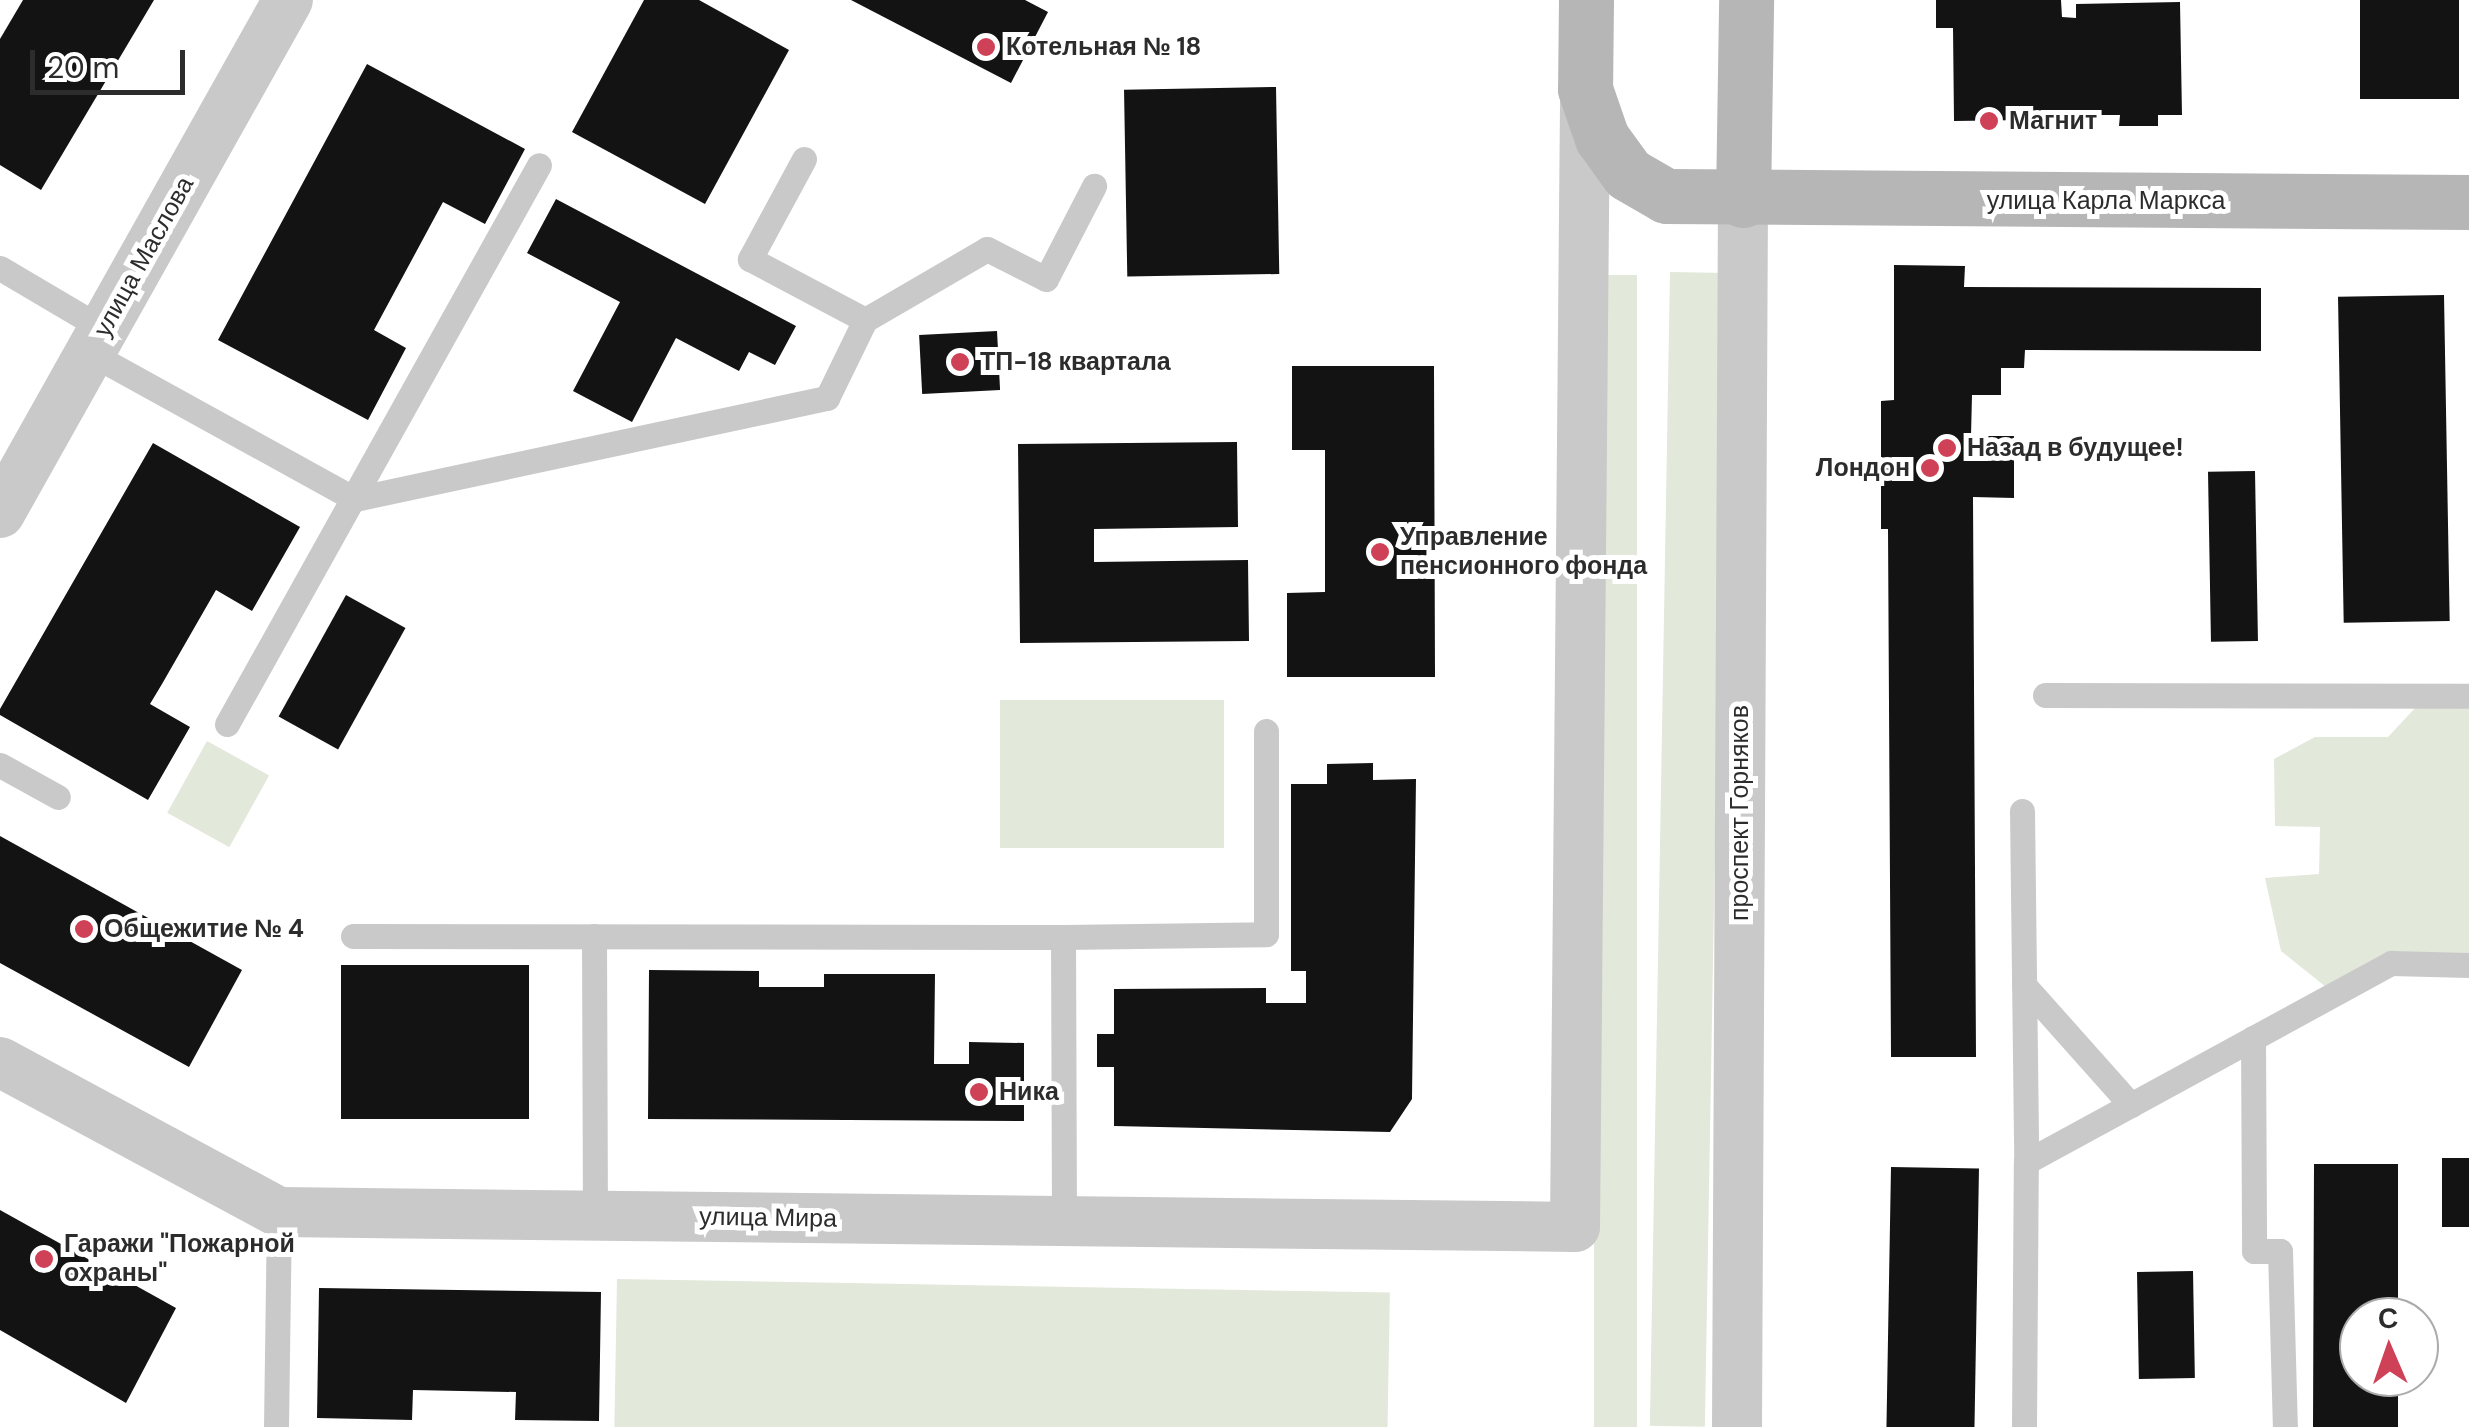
<!DOCTYPE html>
<meta charset="utf-8">
<style>
body{margin:0}
#map{position:relative;width:2469px;height:1427px;overflow:hidden;background:#fff;font-family:"DM Sans",sans-serif}
div>[style]{position:absolute}
.green>*{inset:0;background:#e2e8da;transform-origin:0 0}
.building>*{inset:0;background:#131313;transform-origin:0 0}
.service>*{height:25px;margin:-12.5px;padding:0 12.5px;transform-origin:12.5px;border-radius:12.5px;background:#c9c9c9}
.minor>*{height:50px;margin:-25px;padding:0 25px;transform-origin:25px;border-radius:25px;background:#c9c9c9}
.secondary>*{height:55px;margin:-27.5px;padding:0 27.5px;transform-origin:27.5px;border-radius:27.5px;background:#b6b6b6}
.dots>*{width:28px;height:28px;translate:-50% -50%;box-sizing:border-box;border:5px solid #fff;border-radius:50%}
span{translate:-50% -50%;white-space:nowrap;text-align:center;line-height:1.15;-webkit-text-stroke:10px #fff;paint-order:stroke}
.poi-label{font-size:25px;color:#2c2c2c;font-weight:700}
.left{translate:0 -50%;text-align:left}
.right{translate:-100% -50%;text-align:right}
.street-label{font-size:25px;color:#2c2c2c}
.north{position:absolute;left:2339px;top:1297px;width:100px;height:100px;box-sizing:border-box;background:#fff;border:2px solid #ababab;border-radius:50%;rotate:358deg;font-size:28px;font-weight:700;line-height:40px;text-align:center;color:#2c2c2c}
.north::after{content:'';display:block;margin:auto;width:35px;height:45px;background:#cf4156;clip-path:polygon(50% 0,100% 100%,50% 72%,0 100%)}
.scale{position:absolute;left:30px;top:50px;width:155px;height:45px;box-sizing:border-box;border:5px solid #2c2c2c;border-top:0;padding-left:12px;font-size:30px;line-height:35px;white-space:nowrap;color:#2c2c2c;-webkit-text-stroke:8px #fff;paint-order:stroke}
</style>
<div id="map">
<div class="green">
<div style="left:1725px;top:273px;width:1154px;height:55px;rotate:91deg"></div>
<div style="left:1594px;top:275px;width:43px;height:1152px"></div>
<div style="left:1224px;top:700px;width:148px;height:224px;rotate:90deg"></div>
<div style="clip-path:polygon(2469px 704px,2469px 955px,2326px 987px,2281px 951px,2265px 878px,2319px 874px,2320px 827px,2275px 826px,2274px 759px,2315px 737px,2388px 737px,2418px 705px)"></div>
<div style="left:207px;top:741px;width:71px;height:82px;rotate:29deg"></div>
<div style="left:617px;top:1279px;width:773px;height:148px;rotate:1deg"></div>
</div>
<div class="building">
<div style="clip-path:polygon(23px 0,154px 0,41px 190px,0 165px,0 39px)"></div>
<div style="clip-path:polygon(644px 0,699px 0,789px 50px,705px 204px,572px 132px)"></div>
<div style="clip-path:polygon(851px 0,1025px 0,1048px 12px,1011px 83px)"></div>
<div style="clip-path:polygon(1936px 0,2061px 0,2062px 17px,2076px 18px,2076px 4px,2180px 2px,2182px 115px,2158px 115px,2158px 126px,2119px 126px,2120px 115px,2066px 115px,2067px 130px,2027px 131px,2027px 120px,1954px 121px,1953px 28px,1936px 28px)"></div>
<div style="left:2360px;top:0;width:99px;height:99px"></div>
<div style="clip-path:polygon(367px 64px,525px 149px,485px 224px,443px 202px,374px 330px,406px 348px,368px 420px,218px 340px)"></div>
<div style="left:1276px;top:87px;width:187px;height:152px;rotate:89deg"></div>
<div style="clip-path:polygon(556px 199px,796px 326px,775px 365px,749px 352px,739px 371px,676px 338px,632px 422px,573px 391px,620px 302px,527px 253px)"></div>
<div style="clip-path:polygon(1894px 265px,1965px 266px,1964px 287px,2261px 288px,2261px 351px,2025px 350px,2024px 368px,2001px 368px,2001px 395px,1972px 395px,1971px 436px,2014px 436px,2014px 498px,1973px 497px,1976px 1057px,1891px 1057px,1888px 529px,1881px 529px,1881px 401px,1894px 400px)"></div>
<div style="left:2444px;top:295px;width:326px;height:106px;rotate:89deg"></div>
<div style="left:997px;top:331px;width:59px;height:78px;rotate:87deg"></div>
<div style="clip-path:polygon(1292px 366px,1434px 366px,1435px 677px,1287px 677px,1287px 593px,1325px 592px,1325px 450px,1292px 450px)"></div>
<div style="clip-path:polygon(1237px 442px,1238px 527px,1094px 529px,1094px 562px,1248px 560px,1249px 641px,1020px 643px,1018px 444px)"></div>
<div style="clip-path:polygon(153px 443px,300px 527px,252px 611px,216px 590px,162px 684px,150px 704px,190px 727px,148px 800px,0 715px,0 709px)"></div>
<div style="left:2255px;top:471px;width:170px;height:47px;rotate:89deg"></div>
<div style="left:346px;top:595px;width:68px;height:139px;rotate:29deg"></div>
<div style="clip-path:polygon(1373px 763px,1373px 780px,1416px 779px,1412px 1099px,1390px 1132px,1114px 1126px,1114px 1067px,1097px 1067px,1097px 1034px,1114px 1034px,1114px 989px,1266px 988px,1266px 1003px,1306px 1003px,1306px 971px,1291px 971px,1291px 784px,1327px 784px,1327px 764px)"></div>
<div style="clip-path:polygon(0 836px,242px 970px,189px 1067px,0 963px)"></div>
<div style="left:529px;top:965px;width:154px;height:188px;rotate:90deg"></div>
<div style="clip-path:polygon(649px 970px,759px 971px,759px 987px,824px 987px,824px 974px,935px 974px,934px 1064px,969px 1064px,969px 1042px,1024px 1043px,1024px 1121px,648px 1119px)"></div>
<div style="left:2469px;top:1158px;width:69px;height:27px;rotate:90deg"></div>
<div style="clip-path:polygon(2314px 1164px,2398px 1164px,2398px 1317px,2359px 1317px,2359px 1377px,2398px 1377px,2398px 1427px,2313px 1427px)"></div>
<div style="left:1891px;top:1167px;width:88px;height:260px;rotate:1deg"></div>
<div style="clip-path:polygon(0 1210px,176px 1308px,126px 1403px,0 1330px)"></div>
<div style="left:2193px;top:1271px;width:107px;height:56px;rotate:89deg"></div>
<div style="clip-path:polygon(319px 1288px,601px 1292px,599px 1421px,515px 1420px,516px 1392px,413px 1390px,412px 1420px,317px 1418px)"></div>
</div>
<div class="service">
<div style="left:804px;top:159px;width:114px;rotate:118.4deg"></div>
<div style="left:750px;top:259px;width:130px;rotate:27.9deg"></div>
<div style="left:0;top:268px;width:120px;rotate:30.6deg"></div>
<div style="left:90px;top:353px;width:303px;rotate:28.9deg"></div>
<div style="left:355px;top:499px;width:483px;rotate:-12.1deg"></div>
<div style="left:827px;top:398px;width:87px;rotate:-64deg"></div>
<div style="left:865px;top:320px;width:141px;rotate:-30.2deg"></div>
<div style="left:987px;top:249px;width:66px;rotate:27deg"></div>
<div style="left:1046px;top:279px;width:105px;rotate:-62.7deg"></div>
<div style="left:2045px;top:695px;width:424px;rotate:0.1deg"></div>
<div style="left:227px;top:724px;width:640px;rotate:-60.83deg"></div>
<div style="left:0;top:765px;width:66px;rotate:28.9deg"></div>
<div style="left:2022px;top:811px;width:351px;rotate:89.3deg"></div>
<div style="left:2026px;top:1162px;width:416px;rotate:-28.6deg"></div>
<div style="left:2391px;top:963px;width:78px;rotate:1.5deg"></div>
<div style="left:353px;top:936px;width:710px;rotate:0.08deg"></div>
<div style="left:594px;top:936px;width:280px;rotate:89.8deg"></div>
<div style="left:2024px;top:985px;width:161px;rotate:48.3deg"></div>
<div style="left:2253px;top:1038px;width:213px;rotate:89.7deg"></div>
<div style="left:2254px;top:1251px;width:26px"></div>
<div style="left:2280px;top:1251px;width:176px;rotate:88.4deg"></div>
<div style="left:1064px;top:1221px;width:284px;rotate:-90.2deg"></div>
<div style="left:1063px;top:937px;width:203px;rotate:-0.8deg"></div>
<div style="left:1266px;top:934px;width:203px;rotate:-90deg"></div>
<div style="left:276px;top:1427px;width:215px;rotate:-89.2deg"></div>
<div style="left:2024px;top:1427px;width:265px;rotate:-89.6deg"></div>
</div>
<div class="minor">
<div style="left:0;top:513px;width:588px;rotate:-60.69deg"></div>
<div style="left:0;top:1062px;width:317px;rotate:28.3deg"></div>
<div style="left:279px;top:1212px;width:1296px;rotate:0.66deg"></div>
<div style="left:1575px;top:1227px;width:1133px;rotate:-89.49deg"></div>
<div style="left:1737px;top:1427px;width:1227px;rotate:-89.72deg"></div>
</div>
<div class="secondary">
<div style="left:1586px;top:0;width:89px;rotate:90.6deg"></div>
<div style="left:1585px;top:89px;width:52px;rotate:70.9deg"></div>
<div style="left:1602px;top:138px;width:44px;rotate:54.2deg"></div>
<div style="left:1628px;top:174px;width:44px;rotate:30.1deg"></div>
<div style="left:1666px;top:196px;width:803px;rotate:0.43deg"></div>
<div style="left:1743px;top:200px;width:200px;rotate:-89.1deg"></div>
</div>
<div class="dots">
<div style="left:986px;top:47px;background:#cf4156"></div>
<div style="left:1989px;top:121px;background:#cf4156"></div>
<div style="left:960px;top:362px;background:#cf4156"></div>
<div style="left:1947px;top:448px;background:#cf4156"></div>
<div style="left:1930px;top:468px;background:#cf4156"></div>
<div style="left:1380px;top:552px;background:#cf4156"></div>
<div style="left:84px;top:929px;background:#cf4156"></div>
<div style="left:979px;top:1092px;background:#cf4156"></div>
<div style="left:44px;top:1259px;background:#cf4156"></div>
</div>
<div class="poi-label">
<span class="left" style="left:1006px;top:47px">Котельная № 18</span>
<span class="left" style="left:2009px;top:121px">Магнит</span>
<span class="left" style="left:980px;top:362px">ТП-18 квартала</span>
<span class="left" style="left:1967px;top:448px">Назад в будущее!</span>
<span class="right" style="left:1910px;top:468px">Лондон</span>
<span class="left" style="left:1400px;top:552px">Управление<br>пенсионного фонда</span>
<span class="left" style="left:104px;top:929px">Общежитие № 4</span>
<span class="left" style="left:999px;top:1092px">Ника</span>
<span class="left" style="left:64px;top:1259px">Гаражи "Пожарной<br>охраны"</span>
</div>
<div class="street-label">
<span style="left:2106px;top:201px">улица Карла Маркса</span>
<span style="left:144px;top:257px;rotate:-61deg">улица Маслова</span>
<span style="left:1740px;top:813px;rotate:-90deg">проспект Горняков</span>
<span style="left:768px;top:1218px;rotate:1deg">улица Мира</span>
</div>
<div class="north">С</div>
<div class="scale">20 m</div>
</div>
